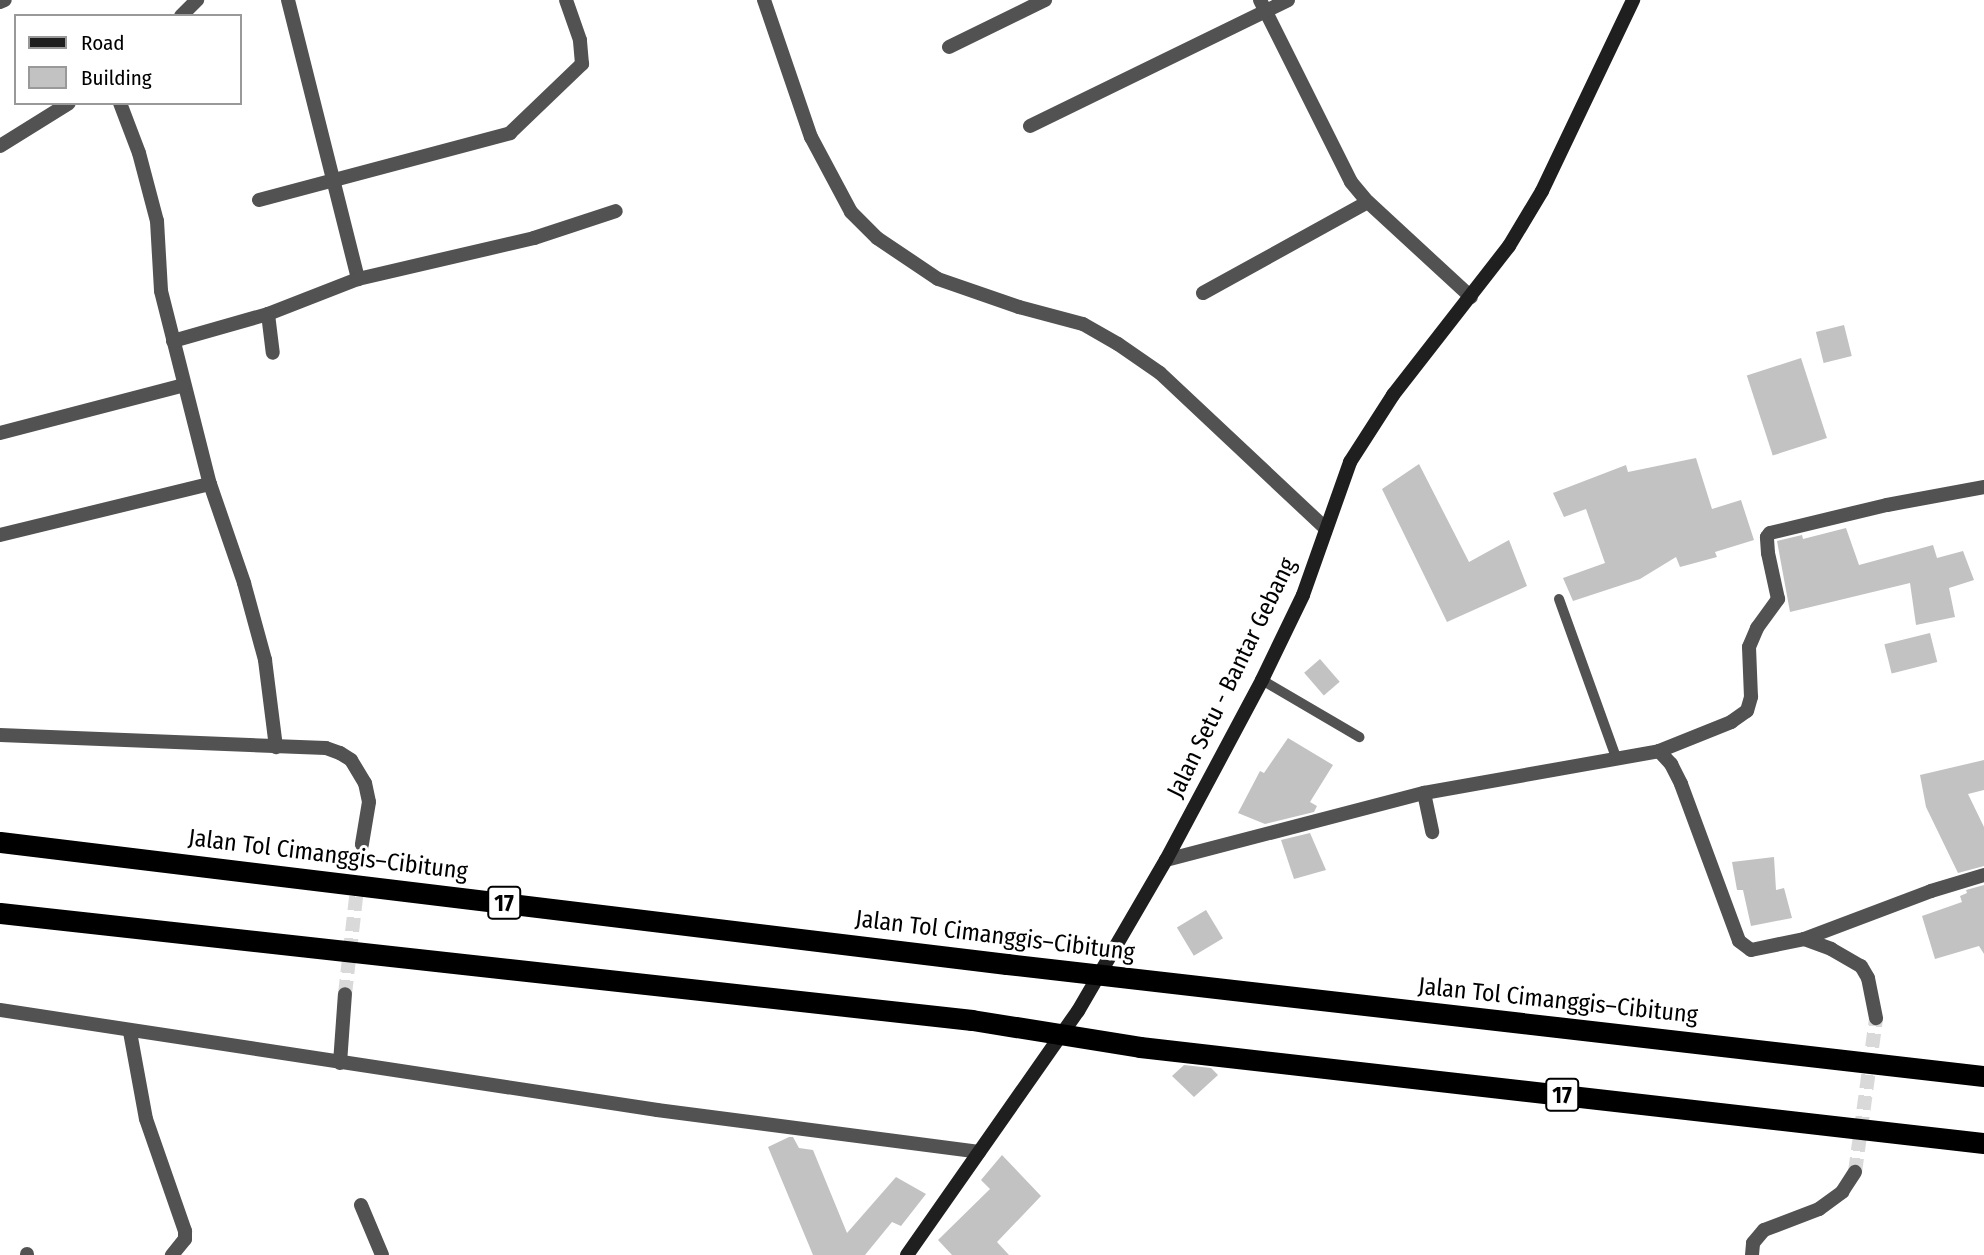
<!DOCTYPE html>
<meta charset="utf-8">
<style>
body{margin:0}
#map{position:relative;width:1984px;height:1255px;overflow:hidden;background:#fff;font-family:"Fira Sans Condensed",sans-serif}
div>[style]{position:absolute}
.building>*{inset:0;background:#c2c2c2;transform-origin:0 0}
.street-tunnel>*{height:14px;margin-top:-7px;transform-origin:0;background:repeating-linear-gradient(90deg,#d9d9d9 0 14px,transparent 0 21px)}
.lane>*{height:10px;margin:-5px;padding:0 5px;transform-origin:5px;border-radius:5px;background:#525252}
.street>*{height:14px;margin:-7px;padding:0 7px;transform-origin:7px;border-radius:7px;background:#525252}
.secondary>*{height:14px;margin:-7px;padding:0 7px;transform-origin:7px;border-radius:7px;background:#1f1f1f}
.highway>*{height:21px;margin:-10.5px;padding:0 10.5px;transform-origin:10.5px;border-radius:10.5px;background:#000}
span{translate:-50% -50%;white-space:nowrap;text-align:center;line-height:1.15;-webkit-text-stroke:6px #fff;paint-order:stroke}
.shield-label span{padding:2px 5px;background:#fff;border:2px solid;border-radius:5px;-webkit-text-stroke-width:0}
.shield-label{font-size:23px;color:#000;font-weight:700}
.street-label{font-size:24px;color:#000}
.legend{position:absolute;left:14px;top:14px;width:228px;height:91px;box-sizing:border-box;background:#fff;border:2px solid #999;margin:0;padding:9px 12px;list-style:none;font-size:21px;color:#000}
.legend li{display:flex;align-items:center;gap:14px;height:35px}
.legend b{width:35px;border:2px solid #999}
</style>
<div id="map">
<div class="building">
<div style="left:1844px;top:325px;width:32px;height:29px;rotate:76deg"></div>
<div style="left:1801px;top:358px;width:84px;height:57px;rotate:72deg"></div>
<div style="clip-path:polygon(1696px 458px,1712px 509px,1741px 500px,1754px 540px,1715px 552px,1717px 557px,1680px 567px,1676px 557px,1640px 579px,1573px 601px,1563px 578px,1605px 563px,1586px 509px,1564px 517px,1553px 493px,1626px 465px,1628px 472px)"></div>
<div style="clip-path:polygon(1419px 464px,1469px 562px,1509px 540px,1527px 586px,1447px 622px,1382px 489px)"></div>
<div style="clip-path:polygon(1846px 528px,1859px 565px,1933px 545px,1937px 558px,1963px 551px,1974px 580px,1949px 588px,1955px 617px,1916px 625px,1910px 583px,1790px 612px,1777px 541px,1802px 535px,1803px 539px)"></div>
<div style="left:1930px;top:633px;width:30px;height:47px;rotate:76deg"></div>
<div style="left:1320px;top:659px;width:30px;height:21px;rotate:49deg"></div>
<div style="clip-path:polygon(1288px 738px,1333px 765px,1310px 802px,1317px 806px,1314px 812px,1265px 824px,1238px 813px,1260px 771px,1264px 773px)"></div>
<div style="clip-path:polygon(1984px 760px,1984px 790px,1968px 794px,1984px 827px,1984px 866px,1958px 873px,1926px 807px,1920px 775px)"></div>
<div style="clip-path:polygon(1310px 833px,1326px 870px,1294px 879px,1281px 840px)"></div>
<div style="clip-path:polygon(1774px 857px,1776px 890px,1784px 888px,1792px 918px,1751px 926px,1743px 890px,1737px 890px,1732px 862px)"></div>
<div style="clip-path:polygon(1984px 885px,1984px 954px,1979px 946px,1935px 959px,1922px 916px,1962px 902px,1960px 896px,1967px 893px,1966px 890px)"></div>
<div style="left:1206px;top:910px;width:33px;height:34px;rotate:59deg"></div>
<div style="clip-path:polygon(1184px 1065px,1211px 1068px,1218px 1075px,1194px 1097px,1172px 1076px)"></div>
<div style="clip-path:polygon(789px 1137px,793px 1137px,799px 1148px,813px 1150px,847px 1233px,896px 1177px,926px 1194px,901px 1226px,892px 1222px,865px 1255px,813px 1255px,768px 1147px)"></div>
<div style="clip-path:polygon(1002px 1155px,1041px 1196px,997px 1242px,1009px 1255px,952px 1255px,938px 1240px,990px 1189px,981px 1180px)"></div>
</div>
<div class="street-tunnel">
<div style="left:345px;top:994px;width:151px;rotate:-83.5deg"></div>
<div style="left:1855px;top:1172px;width:155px;rotate:-82.2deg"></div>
</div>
<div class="lane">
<div style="left:1559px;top:599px;width:168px;rotate:70.2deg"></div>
<div style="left:1262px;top:680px;width:113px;rotate:30.4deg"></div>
</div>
<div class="street">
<div style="left:288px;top:0;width:288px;rotate:75.9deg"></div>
<div style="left:764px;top:0;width:145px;rotate:71.1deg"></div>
<div style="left:811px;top:137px;width:85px;rotate:61.9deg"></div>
<div style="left:851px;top:212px;width:37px;rotate:45deg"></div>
<div style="left:877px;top:238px;width:73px;rotate:33.9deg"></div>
<div style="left:938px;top:279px;width:86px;rotate:19.1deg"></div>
<div style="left:1019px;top:307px;width:66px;rotate:14.9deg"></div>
<div style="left:1083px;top:324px;width:40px;rotate:29.7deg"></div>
<div style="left:1118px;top:344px;width:51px;rotate:34.6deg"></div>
<div style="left:1160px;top:373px;width:226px;rotate:43.2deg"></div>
<div style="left:1260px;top:0;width:203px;rotate:63.4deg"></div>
<div style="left:1351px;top:182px;width:26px;rotate:50deg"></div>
<div style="left:1368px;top:202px;width:140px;rotate:42.7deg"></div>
<div style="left:0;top:2px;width:5px;rotate:-22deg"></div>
<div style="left:181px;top:16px;width:23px;rotate:-45deg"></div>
<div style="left:949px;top:47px;width:107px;rotate:-26.1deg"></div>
<div style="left:120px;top:103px;width:53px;rotate:69.2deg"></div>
<div style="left:139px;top:153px;width:70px;rotate:75.2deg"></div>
<div style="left:157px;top:221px;width:70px;rotate:86.7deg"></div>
<div style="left:161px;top:291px;width:199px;rotate:75.8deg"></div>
<div style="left:210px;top:484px;width:105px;rotate:71deg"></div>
<div style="left:244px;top:583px;width:80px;rotate:74.7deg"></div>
<div style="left:265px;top:660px;width:88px;rotate:82.8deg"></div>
<div style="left:1030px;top:126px;width:287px;rotate:-26deg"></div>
<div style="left:0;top:146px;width:81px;rotate:-31.9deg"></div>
<div style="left:259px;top:200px;width:260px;rotate:-14.9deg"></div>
<div style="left:510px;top:133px;width:100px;rotate:-43.8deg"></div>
<div style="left:582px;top:64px;width:24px;rotate:-95deg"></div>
<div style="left:580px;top:40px;width:42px;rotate:-109.3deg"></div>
<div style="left:1203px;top:293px;width:188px;rotate:-28.9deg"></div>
<div style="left:268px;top:314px;width:39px;rotate:83deg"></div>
<div style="left:173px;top:341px;width:99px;rotate:-15.9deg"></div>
<div style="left:268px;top:314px;width:97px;rotate:-21.3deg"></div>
<div style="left:358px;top:279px;width:181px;rotate:-13.1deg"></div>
<div style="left:534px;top:238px;width:86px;rotate:-18.2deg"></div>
<div style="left:0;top:433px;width:190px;rotate:-14.6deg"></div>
<div style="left:0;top:535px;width:216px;rotate:-13.7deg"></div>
<div style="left:0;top:735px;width:326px;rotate:2.3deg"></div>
<div style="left:326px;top:748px;width:15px;rotate:20deg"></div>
<div style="left:340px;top:753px;width:13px;rotate:32deg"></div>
<div style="left:351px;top:760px;width:27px;rotate:59deg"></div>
<div style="left:365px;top:783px;width:19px;rotate:78deg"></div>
<div style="left:369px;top:802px;width:43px;rotate:99.5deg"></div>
<div style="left:1659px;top:751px;width:78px;rotate:-21.9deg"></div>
<div style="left:1731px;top:722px;width:19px;rotate:-35deg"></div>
<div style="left:1747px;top:711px;width:15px;rotate:-74deg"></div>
<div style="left:1751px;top:697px;width:50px;rotate:-92.3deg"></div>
<div style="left:1749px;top:647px;width:21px;rotate:-67deg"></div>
<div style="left:1757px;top:628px;width:36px;rotate:-54deg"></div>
<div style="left:1778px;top:599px;width:47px;rotate:-102.3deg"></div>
<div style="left:1768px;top:553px;width:16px;rotate:-94deg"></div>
<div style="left:1767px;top:537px;width:5px;rotate:-53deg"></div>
<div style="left:1770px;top:533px;width:120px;rotate:-13.5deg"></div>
<div style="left:1887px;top:505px;width:99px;rotate:-10.5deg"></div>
<div style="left:1424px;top:793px;width:40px;rotate:78deg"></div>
<div style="left:1166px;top:860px;width:267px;rotate:-14.6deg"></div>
<div style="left:1424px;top:793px;width:239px;rotate:-10.1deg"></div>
<div style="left:1659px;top:751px;width:18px;rotate:47deg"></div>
<div style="left:1671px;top:764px;width:22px;rotate:63deg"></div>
<div style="left:1681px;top:784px;width:167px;rotate:69.7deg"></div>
<div style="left:1739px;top:941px;width:15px;rotate:37deg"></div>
<div style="left:1751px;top:950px;width:54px;rotate:-11.7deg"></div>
<div style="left:1804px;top:939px;width:136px;rotate:-20.7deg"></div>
<div style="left:1931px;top:891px;width:55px;rotate:-16.8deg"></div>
<div style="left:1804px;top:939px;width:29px;rotate:20deg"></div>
<div style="left:1831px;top:949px;width:34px;rotate:30deg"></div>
<div style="left:1861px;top:966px;width:14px;rotate:60deg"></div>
<div style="left:1868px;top:978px;width:41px;rotate:78.7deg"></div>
<div style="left:0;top:1010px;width:665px;rotate:8.65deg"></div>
<div style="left:657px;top:1110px;width:325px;rotate:7.4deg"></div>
<div style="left:130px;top:1032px;width:88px;rotate:79.6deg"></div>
<div style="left:146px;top:1119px;width:119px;rotate:70.8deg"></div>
<div style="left:185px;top:1231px;width:8px;rotate:90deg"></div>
<div style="left:185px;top:1239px;width:21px;rotate:129deg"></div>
<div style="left:340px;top:1063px;width:69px;rotate:-85.9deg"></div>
<div style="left:361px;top:1205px;width:54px;rotate:67.2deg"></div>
<div style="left:27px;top:1255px;width:1px;rotate:-90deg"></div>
<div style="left:1752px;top:1255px;width:12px;rotate:-85deg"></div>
<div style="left:1753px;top:1243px;width:17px;rotate:-50deg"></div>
<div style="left:1764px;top:1230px;width:59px;rotate:-20.9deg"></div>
<div style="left:1819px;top:1209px;width:29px;rotate:-36deg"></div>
<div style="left:1842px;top:1192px;width:24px;rotate:-57deg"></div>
</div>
<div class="secondary">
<div style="left:907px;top:1255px;width:298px;rotate:-55deg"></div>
<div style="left:1078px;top:1011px;width:175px;rotate:-59.8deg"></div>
<div style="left:1166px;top:860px;width:204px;rotate:-61.9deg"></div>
<div style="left:1262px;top:680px;width:94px;rotate:-64.2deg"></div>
<div style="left:1303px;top:595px;width:141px;rotate:-70.5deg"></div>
<div style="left:1350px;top:462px;width:80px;rotate:-57.3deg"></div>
<div style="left:1393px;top:395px;width:189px;rotate:-52.1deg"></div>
<div style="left:1509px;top:246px;width:64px;rotate:-59deg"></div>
<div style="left:1542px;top:191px;width:212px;rotate:-64.5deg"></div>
</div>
<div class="highway">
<div style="left:0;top:842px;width:1014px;rotate:6.91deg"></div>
<div style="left:1007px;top:964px;width:983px;rotate:6.54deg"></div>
<div style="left:0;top:913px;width:978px;rotate:6.28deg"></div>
<div style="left:972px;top:1020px;width:170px;rotate:9.1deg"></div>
<div style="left:1140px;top:1047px;width:849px;rotate:6.49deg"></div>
</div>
<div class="shield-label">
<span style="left:504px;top:903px">17</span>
<span style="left:1562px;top:1095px">17</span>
</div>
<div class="street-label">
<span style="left:1232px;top:678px;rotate:-64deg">Jalan Setu - Bantar Gebang</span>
<span style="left:328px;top:855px;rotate:7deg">Jalan Tol Cimanggis–Cibitung</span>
<span style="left:995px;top:936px;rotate:7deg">Jalan Tol Cimanggis–Cibitung</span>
<span style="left:1558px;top:1001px;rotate:6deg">Jalan Tol Cimanggis–Cibitung</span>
</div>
<ul class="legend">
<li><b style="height:9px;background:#1f1f1f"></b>Road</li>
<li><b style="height:19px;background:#c2c2c2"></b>Building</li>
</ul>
</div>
